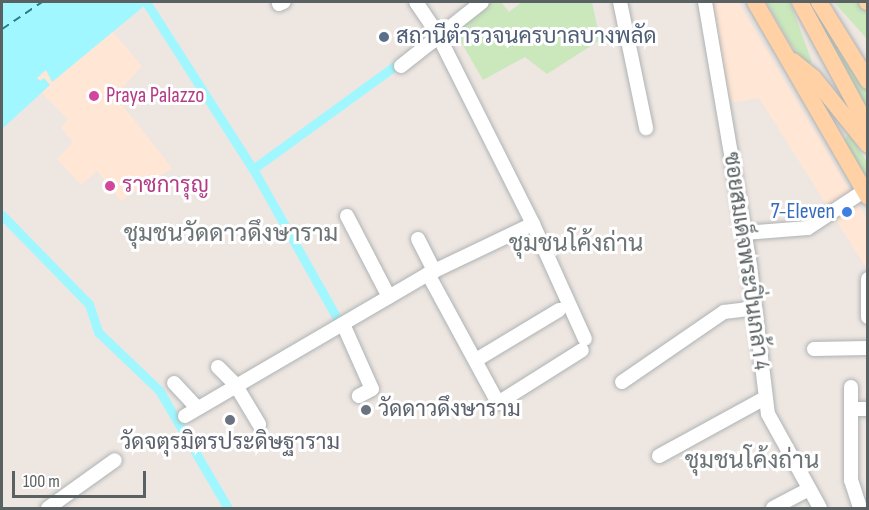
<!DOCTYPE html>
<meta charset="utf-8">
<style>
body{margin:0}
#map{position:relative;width:869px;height:510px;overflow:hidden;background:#eee6e1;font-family:"Sofia Sans Condensed",Sarabun,sans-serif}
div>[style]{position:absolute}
.commercial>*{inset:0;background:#ffe6d5}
.green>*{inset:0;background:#cbe7bc}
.water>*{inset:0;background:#a0f7ff}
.canal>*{height:9px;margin:-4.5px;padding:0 4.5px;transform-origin:4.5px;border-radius:4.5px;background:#a0f7ff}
.ferry>*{height:1.5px;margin-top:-0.75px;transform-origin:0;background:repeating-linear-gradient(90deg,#2d7a88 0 8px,transparent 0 14px)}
.roads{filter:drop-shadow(0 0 2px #adb3b5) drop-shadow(0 0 2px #adb3b5)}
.minor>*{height:14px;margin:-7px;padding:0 7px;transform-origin:7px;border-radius:7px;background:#fff}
.major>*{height:16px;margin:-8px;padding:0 8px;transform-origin:8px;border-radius:8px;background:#ffd1a5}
.dots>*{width:16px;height:16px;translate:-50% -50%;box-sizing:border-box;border:3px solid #fff;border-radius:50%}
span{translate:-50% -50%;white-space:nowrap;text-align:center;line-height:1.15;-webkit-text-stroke:6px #fff;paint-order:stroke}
.service-label{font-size:22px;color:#4e5e75}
.left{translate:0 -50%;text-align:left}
.hotel-label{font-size:22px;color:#b23c85}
.shop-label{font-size:22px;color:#366cbe}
.right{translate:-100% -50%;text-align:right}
.street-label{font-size:22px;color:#5a6163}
.worship-label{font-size:22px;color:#5b616d}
.neighbourhood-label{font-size:24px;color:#6b7375}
.frame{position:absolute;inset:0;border:3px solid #5a6163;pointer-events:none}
.scale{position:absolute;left:12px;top:471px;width:134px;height:27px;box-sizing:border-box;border:3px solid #5a6163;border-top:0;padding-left:8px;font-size:18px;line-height:21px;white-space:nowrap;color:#5a6163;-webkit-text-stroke:4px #fff;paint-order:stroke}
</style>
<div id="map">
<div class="commercial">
<div style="clip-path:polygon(706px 2px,738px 2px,867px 219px,867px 269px,759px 98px,728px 103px)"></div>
<div style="clip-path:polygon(112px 31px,142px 66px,115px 96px,172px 168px,121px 201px,97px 171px,81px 185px,57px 159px,73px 142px,61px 128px,68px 119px,42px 93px,50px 84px,36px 78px,46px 69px,53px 82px)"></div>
</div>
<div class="green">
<div style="clip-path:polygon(488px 2px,501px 2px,509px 12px,522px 2px,592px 2px,600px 40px,547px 74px,525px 57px,483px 80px,454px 30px)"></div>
<div style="clip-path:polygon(766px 2px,790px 2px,812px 62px,803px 65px)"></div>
<div style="clip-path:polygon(807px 2px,812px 2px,867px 90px,867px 110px)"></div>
<div style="clip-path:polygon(834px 2px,861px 2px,867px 13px,867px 39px)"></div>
<div style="clip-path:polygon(849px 134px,867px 162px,867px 186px,844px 140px)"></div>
</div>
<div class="water">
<div style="clip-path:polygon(2px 2px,149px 2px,52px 82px,46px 70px,37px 78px,40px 81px,44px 78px,50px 85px,2px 129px)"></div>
</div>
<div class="canal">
<div style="left:146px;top:2px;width:198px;rotate:57.4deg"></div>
<div style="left:253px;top:169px;width:173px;rotate:60.6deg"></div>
<div style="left:253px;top:169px;width:185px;rotate:-36deg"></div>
<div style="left:2px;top:215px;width:124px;rotate:45.7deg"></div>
<div style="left:89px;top:304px;width:29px;rotate:72deg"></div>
<div style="left:98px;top:332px;width:84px;rotate:43.6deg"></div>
<div style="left:159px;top:390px;width:137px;rotate:59.7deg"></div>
</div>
<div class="ferry">
<div style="left:128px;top:2px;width:1px"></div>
<div style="left:2px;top:29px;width:48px;rotate:-34deg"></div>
</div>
<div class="roads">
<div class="minor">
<div style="left:416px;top:2px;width:40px;rotate:56deg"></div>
<div style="left:438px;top:35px;width:212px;rotate:63.3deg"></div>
<div style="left:533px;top:224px;width:126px;rotate:65.7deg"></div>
<div style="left:620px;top:2px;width:129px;rotate:78.3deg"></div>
<div style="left:705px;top:2px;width:268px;rotate:80.3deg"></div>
<div style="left:750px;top:266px;width:149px;rotate:83.1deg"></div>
<div style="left:768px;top:414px;width:107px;rotate:61deg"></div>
<div style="left:279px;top:4px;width:5px;rotate:-22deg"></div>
<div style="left:401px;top:66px;width:103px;rotate:-38.3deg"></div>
<div style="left:347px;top:216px;width:91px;rotate:62.6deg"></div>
<div style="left:744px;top:233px;width:64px;rotate:-4.5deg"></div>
<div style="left:808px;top:228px;width:67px;rotate:-33.5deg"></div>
<div style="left:418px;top:239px;width:36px;rotate:63deg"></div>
<div style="left:428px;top:274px;width:147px;rotate:61.5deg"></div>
<div style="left:498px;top:403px;width:99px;rotate:-32.2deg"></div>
<div style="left:868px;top:279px;width:38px;rotate:90deg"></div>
<div style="left:343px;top:324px;width:71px;rotate:66deg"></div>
<div style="left:372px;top:389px;width:15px;rotate:152deg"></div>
<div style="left:814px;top:349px;width:54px;rotate:-1.1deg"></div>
<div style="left:476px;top:360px;width:97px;rotate:-31.1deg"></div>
<div style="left:218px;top:367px;width:24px;rotate:45deg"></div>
<div style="left:235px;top:384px;width:47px;rotate:59deg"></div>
<div style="left:622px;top:382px;width:124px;rotate:-34.5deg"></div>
<div style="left:724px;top:312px;width:31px;rotate:-7deg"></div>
<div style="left:174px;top:383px;width:34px;rotate:47deg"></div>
<div style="left:851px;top:387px;width:93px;rotate:90deg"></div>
<div style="left:851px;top:480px;width:29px;rotate:72deg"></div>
<div style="left:851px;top:409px;width:17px"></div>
<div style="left:185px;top:416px;width:281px;rotate:-30.3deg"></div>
<div style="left:428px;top:274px;width:116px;rotate:-25.5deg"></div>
<div style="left:659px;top:456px;width:121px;rotate:-28.7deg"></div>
<div style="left:48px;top:508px;width:82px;rotate:-35.6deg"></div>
<div style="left:773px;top:508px;width:41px;rotate:-27.8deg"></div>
</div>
<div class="major">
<div style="left:755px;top:2px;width:225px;rotate:59.9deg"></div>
<div style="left:800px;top:2px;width:142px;rotate:61.5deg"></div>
<div style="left:819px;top:2px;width:93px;rotate:58.2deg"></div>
<div style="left:867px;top:2px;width:1px"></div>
<div style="left:793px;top:61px;width:26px;rotate:39deg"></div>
<div style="left:813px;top:77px;width:87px;rotate:51deg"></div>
</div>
</div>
<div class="dots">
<div style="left:384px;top:37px;background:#5c6f8a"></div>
<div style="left:94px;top:96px;background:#d1479c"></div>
<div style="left:110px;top:186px;background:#d1479c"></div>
<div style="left:847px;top:212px;background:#3f7fe0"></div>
<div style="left:366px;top:410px;background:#6b7280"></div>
<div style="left:230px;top:420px;background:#6b7280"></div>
</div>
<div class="service-label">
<span class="left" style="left:396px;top:37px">สถานีตำรวจนครบาลบางพลัด</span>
</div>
<div class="hotel-label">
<span class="left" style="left:106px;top:96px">Praya Palazzo</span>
<span class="left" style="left:122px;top:186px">ราชการุญ</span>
</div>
<div class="shop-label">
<span class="right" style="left:835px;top:212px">7-Eleven</span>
</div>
<div class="street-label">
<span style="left:746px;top:261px;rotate:82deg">ซอยสมเด็จพระปิ่นเกล้า 4</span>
</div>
<div class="worship-label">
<span class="left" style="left:378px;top:410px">วัดดาวดึงษาราม</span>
<span style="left:230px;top:443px">วัดจตุรมิตรประดิษฐาราม</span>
</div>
<div class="neighbourhood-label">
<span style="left:231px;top:234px">ชุมชนวัดดาวดึงษาราม</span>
<span style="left:576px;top:244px">ชุมชนโค้งถ่าน</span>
<span style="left:752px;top:461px">ชุมชนโค้งถ่าน</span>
</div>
<div class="frame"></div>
<div class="scale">100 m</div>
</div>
